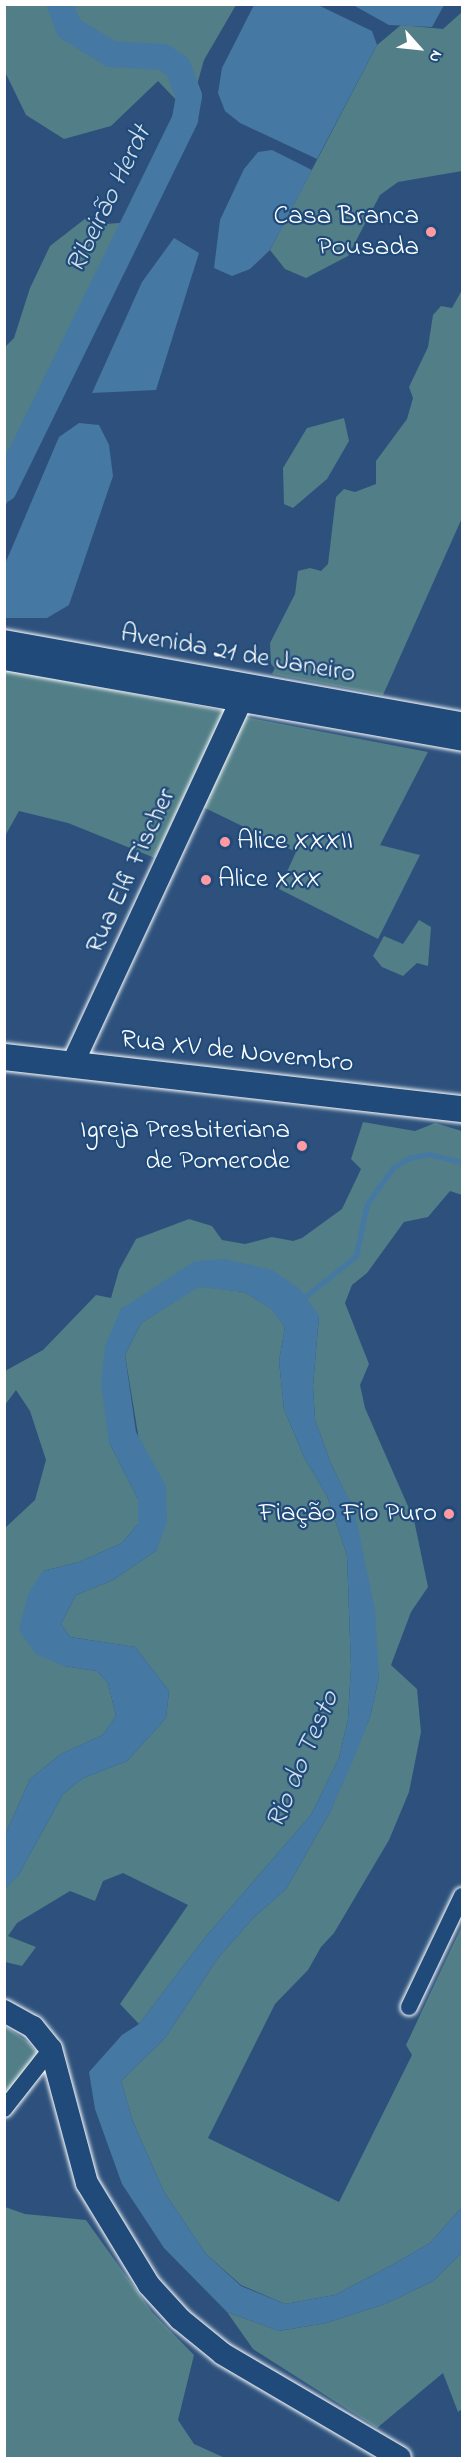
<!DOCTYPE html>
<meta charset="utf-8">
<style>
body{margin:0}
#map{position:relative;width:467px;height:2463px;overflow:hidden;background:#2d517c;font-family:"Indie Flower",sans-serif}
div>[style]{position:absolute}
.green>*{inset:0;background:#517e87}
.water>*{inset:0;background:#4578a2}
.stream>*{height:4.5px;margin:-2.25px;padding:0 2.25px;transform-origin:2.25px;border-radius:2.25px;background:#4578a2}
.river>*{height:26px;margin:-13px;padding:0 13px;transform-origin:13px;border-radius:13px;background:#4578a2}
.roads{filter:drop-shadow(0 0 2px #fff) drop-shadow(0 0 2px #fff)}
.street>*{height:16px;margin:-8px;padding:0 8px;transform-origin:8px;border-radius:8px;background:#1f4a7a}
.secondary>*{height:22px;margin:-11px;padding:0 11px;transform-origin:11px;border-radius:11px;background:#1f4a7a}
.primary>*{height:26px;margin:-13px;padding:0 13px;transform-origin:13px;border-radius:13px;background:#1f4a7a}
.dots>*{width:16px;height:16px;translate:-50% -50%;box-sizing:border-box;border:3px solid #1f4a7a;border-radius:50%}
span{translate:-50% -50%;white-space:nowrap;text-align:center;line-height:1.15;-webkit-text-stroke:4.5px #1f4a7a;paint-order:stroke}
.poi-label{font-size:27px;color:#fff}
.right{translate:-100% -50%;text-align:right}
.left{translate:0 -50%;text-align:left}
.street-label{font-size:27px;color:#fff}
.water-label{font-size:28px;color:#d0dde8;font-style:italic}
.frame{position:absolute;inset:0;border:6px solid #fff;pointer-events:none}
.north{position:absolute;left:389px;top:18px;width:60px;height:60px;-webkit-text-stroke:4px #1f4a7a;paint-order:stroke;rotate:117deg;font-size:16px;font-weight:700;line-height:24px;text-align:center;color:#fff}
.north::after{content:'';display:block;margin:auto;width:21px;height:27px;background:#fff;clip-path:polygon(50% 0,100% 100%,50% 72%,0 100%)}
</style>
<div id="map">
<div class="green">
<div style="clip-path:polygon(4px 5px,5px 4px,236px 5px,204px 60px,191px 106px,181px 105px,158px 81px,111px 126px,64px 139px,26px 115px,5px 72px)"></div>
<div style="clip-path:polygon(462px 12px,462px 171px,398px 182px,380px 195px,348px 256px,306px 278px,285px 269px,270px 250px,377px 45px,401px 25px,443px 29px)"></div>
<div style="clip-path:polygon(86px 218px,106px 224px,131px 222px,135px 237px,123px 261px,114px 260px,52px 386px,45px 420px,5px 507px,5px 347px,14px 338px,30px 288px,50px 246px)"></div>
<div style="clip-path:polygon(462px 290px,462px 518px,383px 695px,272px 674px,275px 668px,271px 664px,270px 643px,295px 594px,298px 571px,310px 568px,321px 571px,328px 564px,336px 497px,344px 489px,355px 492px,376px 484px,376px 461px,407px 419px,413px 398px,409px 387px,428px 347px,433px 315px,441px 306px,452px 308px)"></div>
<div style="clip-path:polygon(344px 418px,349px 441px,327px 479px,293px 508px,284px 504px,283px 468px,307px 428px)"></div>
<div style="clip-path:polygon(5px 670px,225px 711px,155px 858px,68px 823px,19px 811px,5px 836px)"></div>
<div style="clip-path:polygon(245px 717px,428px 752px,380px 845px,420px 855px,378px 939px,279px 889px,296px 852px,203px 807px)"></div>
<div style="clip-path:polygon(419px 920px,431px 927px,428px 966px,417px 963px,403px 976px,382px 967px,373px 956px,384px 936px,403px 944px)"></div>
<div style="clip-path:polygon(363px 1122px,415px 1131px,435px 1123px,462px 1131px,462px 1195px,450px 1191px,428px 1217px,404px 1222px,367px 1273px,352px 1285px,345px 1303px,369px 1364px,360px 1385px,365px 1408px,414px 1520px,428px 1587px,411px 1612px,391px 1665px,417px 1689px,421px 1732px,409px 1792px,389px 1840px,334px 1933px,321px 1947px,308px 1970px,275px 2004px,208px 2138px,339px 2202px,412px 2055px,406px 2045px,462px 1926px,462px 2207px,430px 2243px,392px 2265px,335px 2295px,285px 2304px,241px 2285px,206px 2254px,164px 2192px,133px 2122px,121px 2081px,165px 2038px,218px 1958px,253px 1918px,286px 1889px,330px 1812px,370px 1717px,379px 1677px,354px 1510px,332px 1466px,315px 1420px,313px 1386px,319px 1316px,224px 1259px,121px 1309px,109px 1442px,138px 1499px,138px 1524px,122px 1543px,79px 1562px,43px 1571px,64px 1666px,97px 1671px,108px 1683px,116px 1716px,103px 1735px,61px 1754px,30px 1779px,5px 1835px,5px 1528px,35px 1500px,46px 1460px,30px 1411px,16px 1390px,5px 1405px,5px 1371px,43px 1350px,96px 1295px,111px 1298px,119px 1270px,136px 1239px,189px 1219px,212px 1226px,222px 1240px,245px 1244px,272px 1237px,293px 1241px,302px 1238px,342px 1209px,361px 1169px,351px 1159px)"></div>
<div style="clip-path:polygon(199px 1286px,244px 1292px,272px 1309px,285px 1327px,279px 1361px,284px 1409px,304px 1457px,327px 1496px,347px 1555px,351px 1667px,348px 1719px,339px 1758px,311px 1815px,207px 1935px,139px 2024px,120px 2004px,188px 1905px,123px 1873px,103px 1881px,95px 1901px,70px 1891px,17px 1923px,8px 1936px,36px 1947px,22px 1966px,5px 1962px,4px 1889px,19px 1874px,63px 1794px,83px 1778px,127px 1761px,166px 1718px,169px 1691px,135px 1647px,70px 1637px,61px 1624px,76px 1595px,113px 1580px,157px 1550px,125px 1355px,141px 1323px)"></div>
<div style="clip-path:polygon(5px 2026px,28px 2042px,38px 2054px,5px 2097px)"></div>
<div style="clip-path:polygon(5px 2207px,25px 2214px,86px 2220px,152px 2312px,194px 2355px,178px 2420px,194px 2444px,225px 2458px,5px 2458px)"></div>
<div style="clip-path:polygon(462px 2252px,462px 2409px,458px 2412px,443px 2373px,377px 2428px,253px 2349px,227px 2312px,279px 2331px,326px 2323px,385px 2304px,433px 2281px)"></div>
</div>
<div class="water">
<div style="clip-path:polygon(254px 5px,318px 5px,372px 31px,377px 45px,317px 159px,240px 123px,225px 111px,218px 93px,222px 68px)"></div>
<div style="clip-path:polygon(353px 5px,444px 5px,432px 27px,389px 25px)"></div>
<div style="clip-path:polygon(272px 150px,312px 170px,270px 250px,250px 269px,232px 276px,214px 268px,220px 220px,244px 169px,258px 152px)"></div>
<div style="clip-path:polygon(174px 238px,199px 253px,156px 390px,92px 393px,142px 282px)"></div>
<div style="clip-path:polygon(79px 423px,99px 425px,109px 445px,113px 476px,69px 605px,47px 618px,5px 618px,5px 564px,59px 437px)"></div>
<div style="clip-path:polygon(224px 1259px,272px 1270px,300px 1289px,319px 1316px,313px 1386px,315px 1420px,332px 1466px,354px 1509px,375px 1610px,379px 1677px,370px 1717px,352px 1763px,330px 1812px,286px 1889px,253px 1918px,218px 1958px,165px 2038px,121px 2081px,133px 2122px,164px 2192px,206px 2254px,241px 2286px,285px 2304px,335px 2295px,392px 2265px,430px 2243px,462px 2207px,462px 2252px,433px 2281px,385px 2304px,326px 2323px,279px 2331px,227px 2312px,164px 2248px,122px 2184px,95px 2109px,89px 2072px,122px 2035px,139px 2024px,207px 1935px,311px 1815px,339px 1758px,348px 1719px,351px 1667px,347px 1555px,327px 1496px,304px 1457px,284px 1409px,279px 1361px,285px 1327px,271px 1309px,244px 1292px,199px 1287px,141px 1323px,125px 1355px,136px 1432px,166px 1486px,167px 1520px,157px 1550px,113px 1580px,76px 1595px,61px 1624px,70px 1637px,135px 1647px,169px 1691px,166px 1718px,127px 1761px,83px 1778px,63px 1794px,19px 1874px,5px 1889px,5px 1835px,30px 1779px,61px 1754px,103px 1735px,116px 1716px,108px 1683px,97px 1671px,64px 1666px,36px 1654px,19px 1630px,28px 1594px,43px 1571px,79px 1562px,122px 1543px,138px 1524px,138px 1499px,109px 1442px,101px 1384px,105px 1346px,121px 1309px,195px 1261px)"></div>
</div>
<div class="stream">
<div style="left:301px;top:1300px;width:70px;rotate:-38.7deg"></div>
<div style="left:356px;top:1256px;width:53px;rotate:-78.1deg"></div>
<div style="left:367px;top:1204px;width:44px;rotate:-54.2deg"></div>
<div style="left:393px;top:1168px;width:19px;rotate:-32deg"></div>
<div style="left:409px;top:1158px;width:20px;rotate:-11deg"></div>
<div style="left:429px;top:1154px;width:34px;rotate:14deg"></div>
</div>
<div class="river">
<div style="left:4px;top:489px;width:412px;rotate:-63.9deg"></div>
<div style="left:185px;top:119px;width:23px;rotate:-80deg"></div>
<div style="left:189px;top:96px;width:31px;rotate:-111deg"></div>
<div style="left:178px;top:67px;width:18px;rotate:-146deg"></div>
<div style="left:163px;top:57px;width:52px;rotate:-176.7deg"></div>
<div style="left:111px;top:54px;width:49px;rotate:-148.2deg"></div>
<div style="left:69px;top:28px;width:26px;rotate:-111deg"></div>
</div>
<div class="roads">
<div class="street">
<div style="left:409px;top:2007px;width:123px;rotate:-64.5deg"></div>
<div style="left:4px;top:2109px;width:76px;rotate:-51.9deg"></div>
</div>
<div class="secondary">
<div style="left:4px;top:641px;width:465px;rotate:10.2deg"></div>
<div style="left:4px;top:659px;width:465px;rotate:10deg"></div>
<div style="left:72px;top:1065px;width:401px;rotate:-65.1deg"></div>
<div style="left:4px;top:2011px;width:33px;rotate:29deg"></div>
<div style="left:33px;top:2027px;width:28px;rotate:51deg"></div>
<div style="left:51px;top:2049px;width:139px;rotate:75deg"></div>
<div style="left:87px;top:2183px;width:119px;rotate:58.7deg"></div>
<div style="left:149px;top:2285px;width:46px;rotate:47.6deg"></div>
<div style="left:180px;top:2319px;width:55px;rotate:39.1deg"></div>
<div style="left:223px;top:2354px;width:205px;rotate:30.4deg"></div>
</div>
<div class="primary">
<div style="left:4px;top:1057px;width:461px;rotate:6.5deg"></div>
</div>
</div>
<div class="dots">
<div style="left:431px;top:232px;background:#ff9aa2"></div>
<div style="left:225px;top:842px;background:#ff9aa2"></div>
<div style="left:206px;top:880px;background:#ff9aa2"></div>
<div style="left:302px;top:1146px;background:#ff9aa2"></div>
<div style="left:449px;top:1514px;background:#ff9aa2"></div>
</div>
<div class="poi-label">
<span class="right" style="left:419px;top:232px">Casa Branca<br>Pousada</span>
<span class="left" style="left:237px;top:842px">Alice XXXII</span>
<span class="left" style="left:218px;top:880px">Alice XXX</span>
<span class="right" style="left:290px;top:1146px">Igreja Presbiteriana<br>de Pomerode</span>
<span class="right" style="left:437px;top:1514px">Fiação Fio Puro</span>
</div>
<div class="street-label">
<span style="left:238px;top:654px;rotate:10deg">Avenida 21 de Janeiro</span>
<span style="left:131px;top:871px;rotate:-65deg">Rua Elfi Fischer</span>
<span style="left:237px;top:1052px;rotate:6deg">Rua XV de Novembro</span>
</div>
<div class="water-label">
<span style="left:110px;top:200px;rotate:-64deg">Ribeirão Herdt</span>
<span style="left:304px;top:1760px;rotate:-67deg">Rio do Testo</span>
</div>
<div class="frame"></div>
<div class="north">N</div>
</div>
